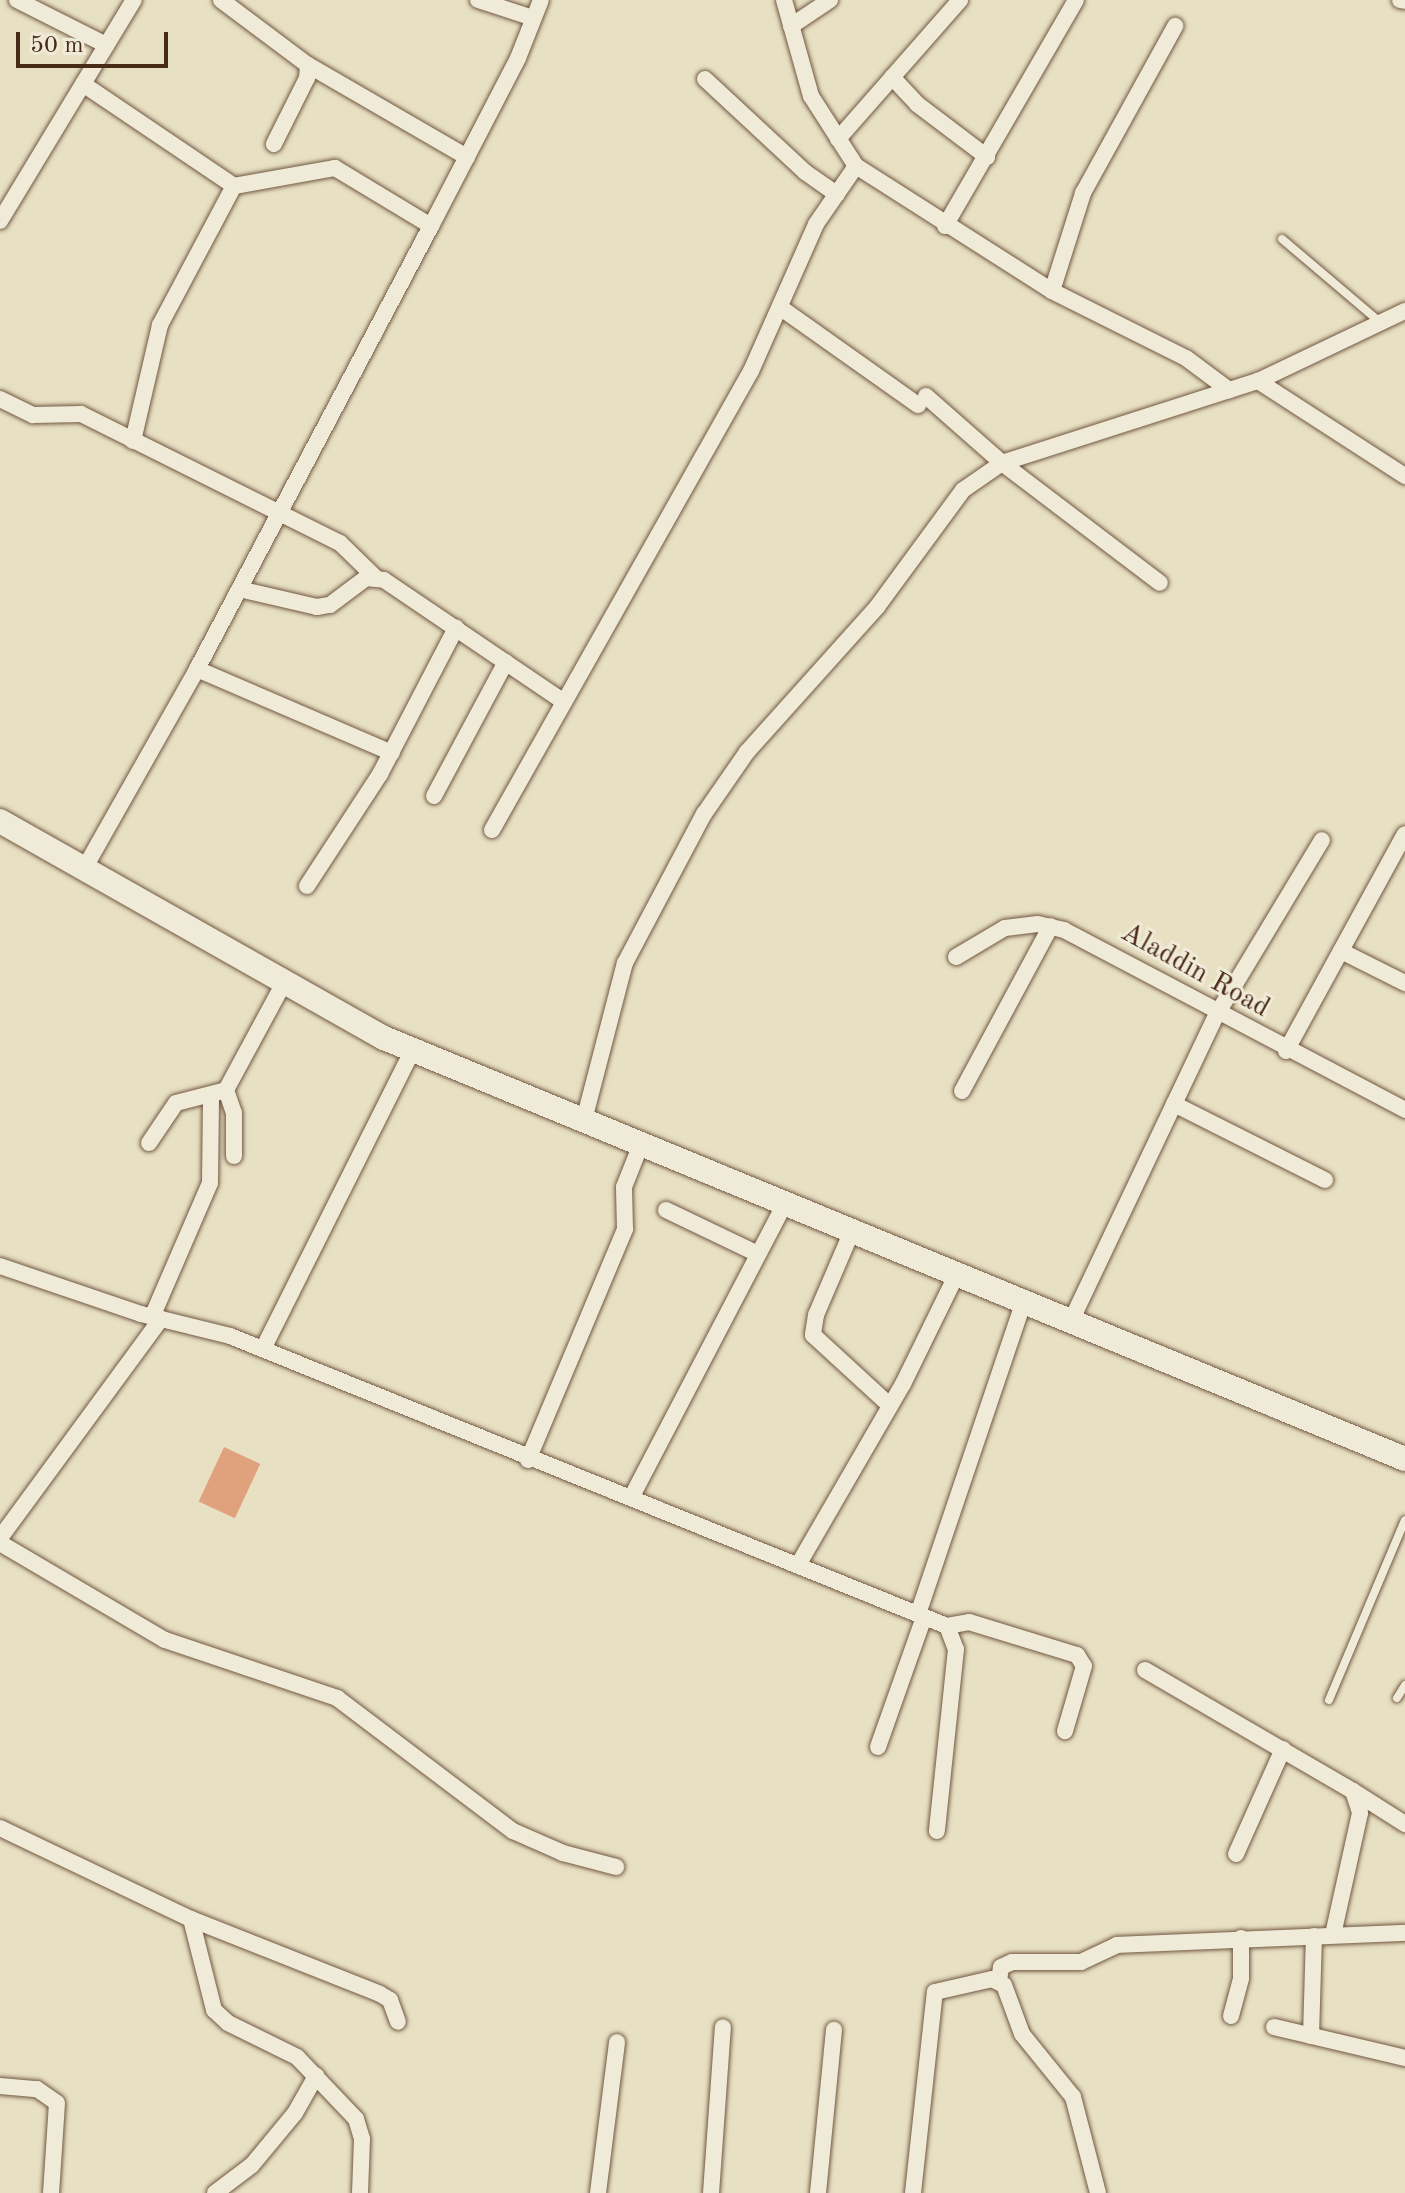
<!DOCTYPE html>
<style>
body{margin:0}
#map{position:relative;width:1405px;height:2193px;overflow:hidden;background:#e8e0c3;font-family:"Old Standard TT",serif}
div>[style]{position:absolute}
.building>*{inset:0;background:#e0a17d;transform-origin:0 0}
.roads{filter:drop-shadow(0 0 2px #715841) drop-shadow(0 0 2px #715841)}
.lane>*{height:8px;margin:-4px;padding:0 4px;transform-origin:4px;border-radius:4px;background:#f0ebd8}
.street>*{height:16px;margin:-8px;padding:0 8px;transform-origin:8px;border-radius:8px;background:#f0ebd8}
.secondary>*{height:24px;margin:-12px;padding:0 12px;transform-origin:12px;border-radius:12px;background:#f0ebd8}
span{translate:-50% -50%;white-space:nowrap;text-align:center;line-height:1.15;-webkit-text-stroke:6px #f0ebd8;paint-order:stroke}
.street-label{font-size:28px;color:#492a16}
.scale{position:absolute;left:16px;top:32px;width:152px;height:36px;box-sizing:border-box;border:4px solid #492a16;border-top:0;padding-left:10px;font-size:24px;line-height:28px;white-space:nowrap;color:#492a16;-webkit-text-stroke:6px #f0ebd8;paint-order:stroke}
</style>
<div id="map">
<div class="building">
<div style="left:224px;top:1447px;width:40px;height:60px;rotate:25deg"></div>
</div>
<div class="roads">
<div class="lane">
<div style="left:1282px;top:239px;width:128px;rotate:40.3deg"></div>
<div style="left:1397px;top:1698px;width:15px;rotate:-58deg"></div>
<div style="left:1329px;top:1700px;width:195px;rotate:-67.1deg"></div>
</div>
<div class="street">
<div style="left:17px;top:0;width:100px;rotate:26.8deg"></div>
<div style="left:221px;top:0;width:109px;rotate:36.8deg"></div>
<div style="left:308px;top:65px;width:13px;rotate:94deg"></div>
<div style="left:307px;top:78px;width:74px;rotate:116.6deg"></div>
<div style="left:478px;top:0;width:58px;rotate:18.1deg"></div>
<div style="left:784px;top:0;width:100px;rotate:74.3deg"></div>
<div style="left:811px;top:96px;width:83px;rotate:57.3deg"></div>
<div style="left:856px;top:166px;width:232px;rotate:32.5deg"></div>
<div style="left:1052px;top:291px;width:150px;rotate:26.6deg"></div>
<div style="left:1186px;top:358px;width:54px;rotate:36.7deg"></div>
<div style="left:1400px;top:0;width:5px;rotate:11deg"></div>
<div style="left:791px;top:26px;width:47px;rotate:-33.7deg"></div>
<div style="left:308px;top:65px;width:184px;rotate:30.1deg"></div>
<div style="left:892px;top:77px;width:37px;rotate:47deg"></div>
<div style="left:917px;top:104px;width:88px;rotate:37.1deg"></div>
<div style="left:705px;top:79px;width:137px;rotate:42.9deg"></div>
<div style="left:805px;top:172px;width:39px;rotate:35deg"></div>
<div style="left:83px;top:84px;width:182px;rotate:34deg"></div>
<div style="left:234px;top:186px;width:103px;rotate:-10.1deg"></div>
<div style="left:335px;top:168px;width:112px;rotate:31.1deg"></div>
<div style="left:838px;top:139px;width:185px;rotate:-48.7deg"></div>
<div style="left:0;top:221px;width:258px;rotate:-58.8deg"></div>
<div style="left:945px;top:226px;width:261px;rotate:-59.9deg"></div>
<div style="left:1052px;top:291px;width:103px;rotate:-72.4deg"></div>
<div style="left:1083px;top:193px;width:191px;rotate:-61.1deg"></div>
<div style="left:781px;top:308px;width:168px;rotate:35.3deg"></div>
<div style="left:1258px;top:381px;width:175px;rotate:32.9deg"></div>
<div style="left:926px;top:396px;width:101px;rotate:41.4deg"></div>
<div style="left:1002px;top:463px;width:198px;rotate:37.2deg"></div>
<div style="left:0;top:399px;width:37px;rotate:26deg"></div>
<div style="left:33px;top:415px;width:48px;rotate:-1.2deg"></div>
<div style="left:81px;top:414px;width:289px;rotate:26.5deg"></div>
<div style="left:340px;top:543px;width:49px;rotate:44.2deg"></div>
<div style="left:133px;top:441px;width:119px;rotate:-76.9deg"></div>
<div style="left:160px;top:325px;width:157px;rotate:-62deg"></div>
<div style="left:239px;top:589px;width:80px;rotate:13deg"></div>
<div style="left:317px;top:607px;width:13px;rotate:-9deg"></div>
<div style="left:330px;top:605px;width:45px;rotate:-36.9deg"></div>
<div style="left:366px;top:578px;width:18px;rotate:6deg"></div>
<div style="left:384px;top:580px;width:216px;rotate:34.1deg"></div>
<div style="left:197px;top:669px;width:212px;rotate:23.3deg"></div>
<div style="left:434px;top:796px;width:152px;rotate:-61.8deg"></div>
<div style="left:492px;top:830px;width:527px;rotate:-60.57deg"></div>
<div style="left:751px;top:371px;width:161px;rotate:-66.1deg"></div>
<div style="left:816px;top:224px;width:70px;rotate:-55.4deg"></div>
<div style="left:84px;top:869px;width:230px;rotate:-60.5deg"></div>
<div style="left:197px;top:669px;width:501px;rotate:-62.16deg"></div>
<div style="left:431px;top:226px;width:189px;rotate:-62.6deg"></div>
<div style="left:518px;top:58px;width:62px;rotate:-68.4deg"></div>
<div style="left:307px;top:886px;width:134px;rotate:-56.9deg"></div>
<div style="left:380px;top:774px;width:165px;rotate:-62.5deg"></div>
<div style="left:1341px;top:951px;width:72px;rotate:26.6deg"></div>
<div style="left:956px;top:957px;width:57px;rotate:-30.6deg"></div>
<div style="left:1005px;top:928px;width:33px;rotate:-7deg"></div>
<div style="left:1038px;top:924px;width:27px;rotate:13deg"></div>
<div style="left:1064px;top:930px;width:386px;rotate:27.8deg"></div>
<div style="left:1286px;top:1051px;width:247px;rotate:-61.3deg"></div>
<div style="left:226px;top:1090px;width:24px;rotate:71deg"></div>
<div style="left:234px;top:1113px;width:43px;rotate:90deg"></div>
<div style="left:962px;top:1091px;width:187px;rotate:-61.7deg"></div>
<div style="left:1174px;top:1104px;width:169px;rotate:26.7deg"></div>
<div style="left:584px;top:1120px;width:162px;rotate:-75.4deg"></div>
<div style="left:625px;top:963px;width:169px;rotate:-62.1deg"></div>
<div style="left:704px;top:814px;width:75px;rotate:-55.3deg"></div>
<div style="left:747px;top:752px;width:195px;rotate:-48.1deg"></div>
<div style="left:877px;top:607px;width:145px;rotate:-53.7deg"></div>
<div style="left:963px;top:490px;width:47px;rotate:-34.7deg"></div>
<div style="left:1002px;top:463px;width:269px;rotate:-17.8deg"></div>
<div style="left:1258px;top:381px;width:163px;rotate:-25.5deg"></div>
<div style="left:149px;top:1143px;width:48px;rotate:-56deg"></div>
<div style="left:176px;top:1103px;width:52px;rotate:-14.6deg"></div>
<div style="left:226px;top:1090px;width:124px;rotate:-61.6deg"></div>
<div style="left:666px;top:1210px;width:102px;rotate:25.6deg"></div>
<div style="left:852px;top:1231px;width:91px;rotate:113.2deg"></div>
<div style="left:816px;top:1315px;width:20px;rotate:99deg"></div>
<div style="left:813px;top:1335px;width:103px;rotate:42.6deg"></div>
<div style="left:0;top:1266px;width:149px;rotate:18.8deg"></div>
<div style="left:141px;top:1314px;width:92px;rotate:13.9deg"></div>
<div style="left:230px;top:1336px;width:773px;rotate:22.02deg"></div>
<div style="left:947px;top:1626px;width:25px;rotate:69deg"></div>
<div style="left:956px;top:1649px;width:183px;rotate:96deg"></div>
<div style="left:152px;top:1317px;width:146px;rotate:-66.6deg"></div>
<div style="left:210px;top:1183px;width:86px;rotate:-89.3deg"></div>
<div style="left:1071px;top:1321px;width:340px;rotate:-64.6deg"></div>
<div style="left:1217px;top:1014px;width:203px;rotate:-58.9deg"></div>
<div style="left:263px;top:1349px;width:335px;rotate:-63.4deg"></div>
<div style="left:528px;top:1460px;width:251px;rotate:-67.2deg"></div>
<div style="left:625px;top:1229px;width:42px;rotate:-91.4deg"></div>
<div style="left:624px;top:1187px;width:46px;rotate:-68.4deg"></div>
<div style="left:631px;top:1498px;width:333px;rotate:-62.4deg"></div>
<div style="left:0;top:1538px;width:272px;rotate:-53.7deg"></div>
<div style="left:0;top:1543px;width:191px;rotate:30.5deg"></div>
<div style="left:165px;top:1640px;width:182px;rotate:18.6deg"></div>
<div style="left:337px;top:1698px;width:221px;rotate:37.1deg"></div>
<div style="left:513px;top:1831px;width:55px;rotate:23.7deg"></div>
<div style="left:563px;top:1853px;width:55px;rotate:14.8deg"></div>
<div style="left:798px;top:1565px;width:209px;rotate:-59.9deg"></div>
<div style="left:903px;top:1384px;width:123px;rotate:-63.9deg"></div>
<div style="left:918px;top:1614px;width:330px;rotate:-71.3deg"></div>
<div style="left:947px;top:1626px;width:22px;rotate:-10deg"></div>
<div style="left:969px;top:1622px;width:113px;rotate:17deg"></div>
<div style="left:1077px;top:1655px;width:13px;rotate:58deg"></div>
<div style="left:1084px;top:1666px;width:68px;rotate:106.3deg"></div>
<div style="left:1145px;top:1670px;width:241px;rotate:30.2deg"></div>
<div style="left:1353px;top:1791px;width:23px;rotate:72deg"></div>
<div style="left:1360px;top:1813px;width:125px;rotate:102.5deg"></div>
<div style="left:878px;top:1747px;width:138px;rotate:-70.5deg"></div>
<div style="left:1353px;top:1791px;width:62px;rotate:32.4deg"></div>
<div style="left:0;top:1828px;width:212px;rotate:25.5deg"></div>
<div style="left:191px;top:1919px;width:94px;rotate:75.8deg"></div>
<div style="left:214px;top:2010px;width:19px;rotate:43deg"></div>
<div style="left:228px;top:2023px;width:77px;rotate:26.2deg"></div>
<div style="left:297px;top:2057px;width:86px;rotate:46.4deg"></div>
<div style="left:356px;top:2119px;width:21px;rotate:73deg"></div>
<div style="left:362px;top:2139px;width:54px;rotate:92.1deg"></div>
<div style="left:1236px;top:1854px;width:115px;rotate:-65.9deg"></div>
<div style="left:191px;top:1919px;width:203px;rotate:21.6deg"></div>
<div style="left:380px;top:1994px;width:12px;rotate:31deg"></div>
<div style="left:390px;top:2000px;width:23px;rotate:70deg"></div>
<div style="left:999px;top:1981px;width:14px;rotate:-82deg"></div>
<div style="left:1001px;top:1967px;width:12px;rotate:-24deg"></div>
<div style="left:1012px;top:1962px;width:69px"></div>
<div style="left:1081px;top:1962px;width:40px;rotate:-25deg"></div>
<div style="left:1117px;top:1945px;width:288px;rotate:-2.4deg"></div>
<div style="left:1231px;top:2016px;width:39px;rotate:-75deg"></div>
<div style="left:1241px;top:1978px;width:40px;rotate:-90deg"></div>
<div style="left:1274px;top:2027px;width:135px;rotate:13.3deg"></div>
<div style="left:1311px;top:2036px;width:100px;rotate:-88.3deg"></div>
<div style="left:0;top:2086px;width:37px;rotate:5deg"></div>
<div style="left:37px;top:2089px;width:24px;rotate:35deg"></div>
<div style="left:57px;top:2103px;width:90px;rotate:93.8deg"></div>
<div style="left:215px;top:2193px;width:46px;rotate:-37.1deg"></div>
<div style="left:252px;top:2165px;width:67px;rotate:-50.4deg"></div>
<div style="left:295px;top:2113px;width:43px;rotate:-60.4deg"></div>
<div style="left:598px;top:2193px;width:152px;rotate:-82.8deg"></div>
<div style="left:711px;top:2193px;width:166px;rotate:-85.9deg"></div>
<div style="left:818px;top:2193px;width:164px;rotate:-84.4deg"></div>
<div style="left:913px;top:2193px;width:202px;rotate:-83.8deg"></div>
<div style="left:935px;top:1992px;width:58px;rotate:-12.8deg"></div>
<div style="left:992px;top:1979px;width:13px;rotate:27deg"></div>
<div style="left:1004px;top:1985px;width:52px;rotate:69.8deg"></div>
<div style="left:1022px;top:2034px;width:81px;rotate:51deg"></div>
<div style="left:1073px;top:2097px;width:99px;rotate:75.4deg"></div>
</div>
<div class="secondary">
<div style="left:0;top:821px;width:441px;rotate:29.5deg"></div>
<div style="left:384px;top:1038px;width:1104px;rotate:22.41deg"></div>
</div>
</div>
<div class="street-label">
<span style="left:1195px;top:971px;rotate:29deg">Aladdin Road</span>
</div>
<div class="scale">50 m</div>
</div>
